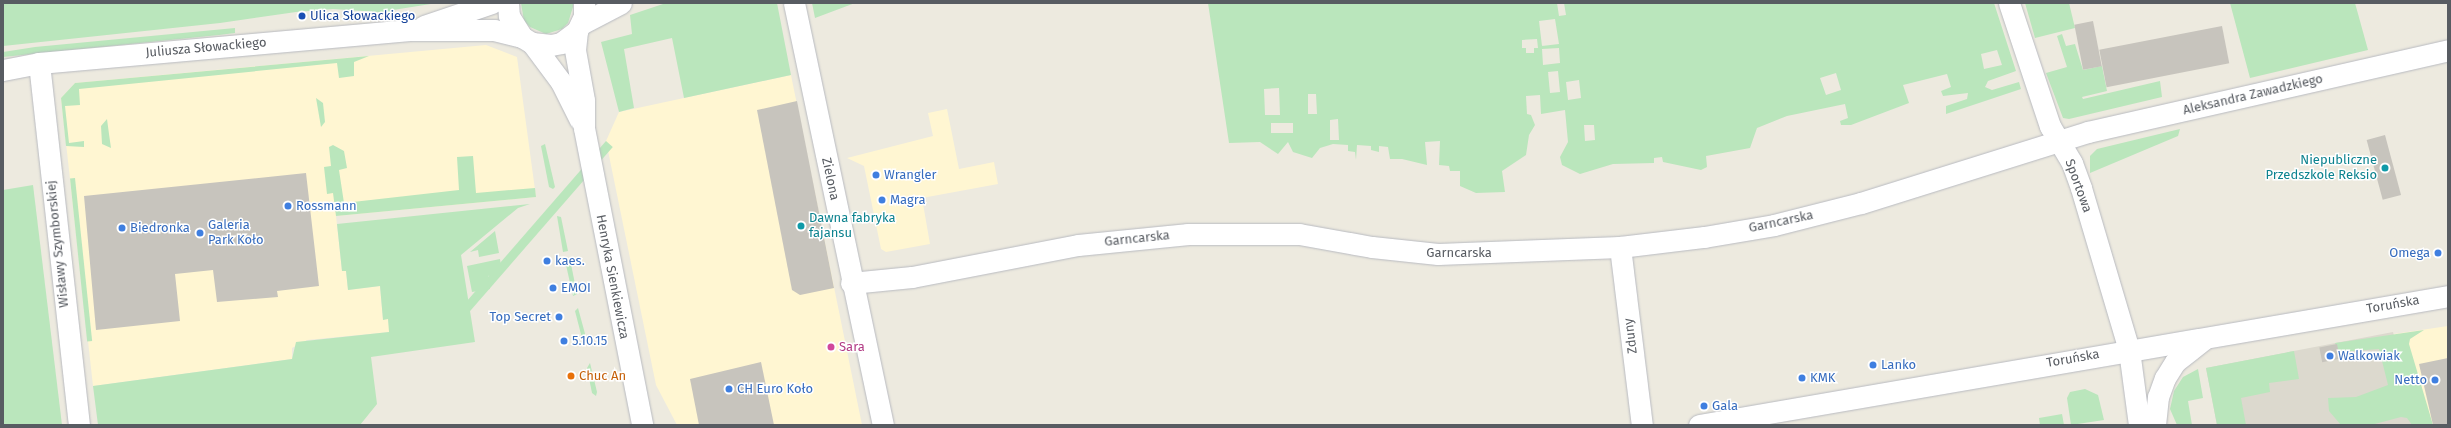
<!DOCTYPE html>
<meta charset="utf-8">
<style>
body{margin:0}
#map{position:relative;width:2451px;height:428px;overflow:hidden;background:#edeadf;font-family:"Fira Sans",sans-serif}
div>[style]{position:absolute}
.commercial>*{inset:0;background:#fff6d2}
.education>*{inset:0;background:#dcd9ce}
.green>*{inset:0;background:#bae6bc;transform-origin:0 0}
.building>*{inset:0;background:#c7c4bd;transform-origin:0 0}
.roads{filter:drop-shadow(0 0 1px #b8bac0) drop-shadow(0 0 1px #b8bac0)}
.minor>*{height:21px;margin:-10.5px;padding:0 10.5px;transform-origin:10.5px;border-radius:10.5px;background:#fff}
.dots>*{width:11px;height:11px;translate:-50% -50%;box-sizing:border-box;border:2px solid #fff;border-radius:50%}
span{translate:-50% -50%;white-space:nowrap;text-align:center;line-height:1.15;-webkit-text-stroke:3px #fff;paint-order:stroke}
.transit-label{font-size:13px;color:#164399}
.left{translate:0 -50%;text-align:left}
.street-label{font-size:13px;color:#585c62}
.culture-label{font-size:13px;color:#0d838f}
.right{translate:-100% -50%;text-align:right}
.shop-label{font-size:13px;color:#366cbe}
.hotel-label{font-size:13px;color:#b23c85}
.food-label{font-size:13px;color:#c56008}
.frame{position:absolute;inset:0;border:4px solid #585c62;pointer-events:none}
</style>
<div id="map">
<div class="commercial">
<div style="clip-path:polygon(486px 45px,517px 57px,536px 197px,336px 216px,342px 271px,346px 271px,348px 290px,380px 286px,383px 319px,388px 319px,390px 332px,307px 340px,292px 348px,292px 359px,93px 386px,61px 98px,75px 83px)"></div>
<div style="clip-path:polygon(791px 75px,862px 425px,677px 425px,656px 385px,606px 141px,619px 112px)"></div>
<div style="clip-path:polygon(947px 109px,959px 169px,994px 162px,998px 184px,922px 198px,930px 244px,886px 252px,881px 249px,864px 166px,847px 158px,933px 136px,928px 113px)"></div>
<div style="clip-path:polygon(2448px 326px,2448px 425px,2414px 425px,2394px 334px)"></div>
</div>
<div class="education">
<div style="clip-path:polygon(2393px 332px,2414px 425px,2217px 425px,2206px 368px)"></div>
</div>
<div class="green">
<div style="clip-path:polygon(3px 3px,437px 3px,393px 10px,393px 13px,333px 9px,296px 12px,220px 23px,3px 46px)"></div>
<div style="clip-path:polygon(521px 3px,573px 3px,573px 7px,568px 23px,562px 29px,546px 34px,530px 27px,524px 21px)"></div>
<div style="clip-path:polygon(666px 3px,777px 3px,791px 75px,684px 98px,672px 38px,624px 49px,634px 108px,619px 112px,601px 42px,632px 34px,630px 15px)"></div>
<div style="clip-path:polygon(812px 3px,834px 4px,855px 3px,815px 18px)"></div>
<div style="clip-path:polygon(evenodd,1208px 3px,1557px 3px,1559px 16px,1566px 15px,1564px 3px,1994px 3px,2016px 71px,1988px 81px,1985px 87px,1992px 90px,2019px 82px,2021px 89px,1946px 114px,1946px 106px,1967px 99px,1968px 93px,1943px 96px,1941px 91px,1951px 87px,1947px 74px,1903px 85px,1909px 103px,1851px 125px,1841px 125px,1840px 121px,1848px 118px,1845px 104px,1787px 116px,1757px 128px,1750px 148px,1706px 156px,1707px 167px,1701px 170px,1663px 162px,1662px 157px,1654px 158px,1654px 163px,1613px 164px,1580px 174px,1562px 165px,1560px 157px,1568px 142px,1565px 110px,1541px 114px,1540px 95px,1526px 96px,1527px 114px,1531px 115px,1535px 125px,1529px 135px,1526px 155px,1502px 171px,1505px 192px,1476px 193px,1460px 186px,1460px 171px,1450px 171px,1449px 166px,1439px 165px,1440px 141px,1425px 142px,1427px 165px,1402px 159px,1390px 159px,1388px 147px,1379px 146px,1379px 152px,1371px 150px,1371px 146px,1357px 145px,1356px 160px,1355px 152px,1348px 151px,1348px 145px,1333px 144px,1320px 148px,1312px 158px,1293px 152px,1288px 142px,1278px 154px,1260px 142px,1229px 143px,1208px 3px,1555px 19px,1559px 44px,1542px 46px,1539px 21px,1555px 19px,1208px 3px,1537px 39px,1538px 48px,1534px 48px,1534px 53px,1526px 53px,1526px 48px,1522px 48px,1522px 40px,1537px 39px,1208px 3px,1559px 48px,1560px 63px,1543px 65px,1542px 49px,1559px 48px,1208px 3px,1997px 50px,2002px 65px,1984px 69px,1981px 54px,1997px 50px,1208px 3px,1558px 71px,1560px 92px,1550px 93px,1548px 72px,1558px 71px,1208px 3px,1836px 73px,1841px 90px,1826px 95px,1820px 78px,1836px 73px,1208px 3px,1579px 80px,1581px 98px,1568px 100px,1566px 82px,1579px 80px,1208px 3px,1279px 88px,1280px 115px,1265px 115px,1264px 89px,1279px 88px,1208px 3px,1308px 94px,1316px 94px,1317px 114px,1308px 114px,1308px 94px,1208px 3px,1338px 119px,1339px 140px,1330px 140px,1330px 120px,1338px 119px,1208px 3px,1271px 123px,1293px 123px,1293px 133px,1271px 133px,1271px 123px,1208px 3px,1584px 125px,1594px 125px,1595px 140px,1585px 141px,1584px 125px)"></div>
<div style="clip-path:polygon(2025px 3px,2069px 3px,2075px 28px,2035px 38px)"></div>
<div style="clip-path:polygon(2230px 3px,2355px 3px,2368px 50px,2250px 78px)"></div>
<div style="clip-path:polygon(235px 28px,235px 33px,219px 35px,3px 57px,3px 52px,35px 47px)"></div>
<div style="clip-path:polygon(2062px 34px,2066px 46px,2075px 44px,2083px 70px,2102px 66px,2107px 91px,2082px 97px,2083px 99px,2160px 81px,2162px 97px,2069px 119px,2063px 118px,2046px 73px,2067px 67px,2057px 36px)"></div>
<div style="clip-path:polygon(369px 56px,354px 62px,354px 76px,339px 78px,337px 63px,79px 89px,80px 105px,65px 106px,69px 143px,84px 141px,84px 147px,66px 146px,61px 98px,75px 83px)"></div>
<div style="clip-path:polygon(316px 98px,323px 103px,325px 122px,321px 127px)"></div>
<div style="clip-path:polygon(107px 119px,109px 134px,111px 148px,102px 144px,101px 126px)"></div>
<div style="clip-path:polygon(2180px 129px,2178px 136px,2090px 173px,2090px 156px,2097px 149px)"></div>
<div style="left:606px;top:141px;width:9px;height:249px;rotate:41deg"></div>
<div style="clip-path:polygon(545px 144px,555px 187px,553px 189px,549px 187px,541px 146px)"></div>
<div style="clip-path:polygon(333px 145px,344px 151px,347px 168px,339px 170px,344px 203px,459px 190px,457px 157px,473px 156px,476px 193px,535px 188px,536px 197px,336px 216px,333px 193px,327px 194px,324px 167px,331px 166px,329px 147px)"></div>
<div style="left:75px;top:178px;width:164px;height:5px;rotate:84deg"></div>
<div style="clip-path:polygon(33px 185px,62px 425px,3px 425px,3px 190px)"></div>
<div style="clip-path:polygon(530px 204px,518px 208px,461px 255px,475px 342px,371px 357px,377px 404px,360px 425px,98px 425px,93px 386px,292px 359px,296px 342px,389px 332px,388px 319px,383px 320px,380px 286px,348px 290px,346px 271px,342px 271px,337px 224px)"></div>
<div style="clip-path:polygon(557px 216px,561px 217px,568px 251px,563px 252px)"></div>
<div style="clip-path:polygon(495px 231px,499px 253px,479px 257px,478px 250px,470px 252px)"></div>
<div style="clip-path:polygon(500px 259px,502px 273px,488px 276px,490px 289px,472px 292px,467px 266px)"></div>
<div style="clip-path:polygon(571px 264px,577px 294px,573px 296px,566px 265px)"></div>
<div style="clip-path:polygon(578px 308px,587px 341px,584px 346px,575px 311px)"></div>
<div style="clip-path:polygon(2424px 330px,2410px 339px,2409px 344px,2433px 425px,2412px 425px,2407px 418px,2401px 417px,2371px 425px,2341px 425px,2329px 411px,2328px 398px,2356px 397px,2388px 385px,2379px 349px,2339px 352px,2335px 343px)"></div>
<div style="clip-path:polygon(2294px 351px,2299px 379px,2269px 383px,2270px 392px,2241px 398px,2246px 425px,2217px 425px,2206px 368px)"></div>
<div style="clip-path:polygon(590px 363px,597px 392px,596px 396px,592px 393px,587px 368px)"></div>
<div style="clip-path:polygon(2198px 369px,2203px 398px,2188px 401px,2192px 425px,2177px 425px,2170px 409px,2174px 391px,2183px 377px)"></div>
<div style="clip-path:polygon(2085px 389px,2098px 395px,2104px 420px,2071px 425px,2067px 398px,2070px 392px)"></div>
<div style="clip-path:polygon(2062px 414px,2064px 425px,2040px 425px,2039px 418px)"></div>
</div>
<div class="building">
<div style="left:2093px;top:21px;width:46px;height:19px;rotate:79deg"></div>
<div style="left:2222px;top:26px;width:38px;height:125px;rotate:79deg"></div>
<div style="clip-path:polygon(797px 101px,834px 288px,800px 295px,792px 290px,757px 110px)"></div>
<div style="left:2385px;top:135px;width:62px;height:19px;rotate:75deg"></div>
<div style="clip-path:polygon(306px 173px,319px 286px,277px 291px,278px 297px,217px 302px,213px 270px,175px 274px,180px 321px,96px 330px,84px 196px)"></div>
<div style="left:2337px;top:344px;width:15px;height:18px;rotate:79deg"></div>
<div style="clip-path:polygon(2448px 358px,2448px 425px,2433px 425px,2419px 364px)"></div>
<div style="clip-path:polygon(761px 362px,774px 425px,699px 425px,690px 379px)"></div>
</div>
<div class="roads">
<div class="minor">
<div style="left:508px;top:3px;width:13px;rotate:86deg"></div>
<div style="left:509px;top:16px;width:25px;rotate:58deg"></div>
<div style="left:522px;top:37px;width:12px;rotate:31deg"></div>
<div style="left:532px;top:43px;width:19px;rotate:6deg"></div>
<div style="left:551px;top:45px;width:10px;rotate:-11deg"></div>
<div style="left:561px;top:43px;width:20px;rotate:-37deg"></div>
<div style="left:577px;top:31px;width:17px;rotate:-65deg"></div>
<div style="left:584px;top:16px;width:13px;rotate:-90deg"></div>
<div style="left:794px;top:3px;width:431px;rotate:78.1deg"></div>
<div style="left:2009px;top:3px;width:130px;rotate:71.6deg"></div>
<div style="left:2050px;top:126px;width:43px;rotate:59.3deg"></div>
<div style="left:2072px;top:163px;width:27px;rotate:70deg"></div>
<div style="left:2081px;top:188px;width:169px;rotate:73.5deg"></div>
<div style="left:2129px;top:350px;width:76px;rotate:82.4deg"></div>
<div style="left:581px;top:24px;width:45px;rotate:-27.7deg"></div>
<div style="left:424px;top:26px;width:72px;rotate:-18.7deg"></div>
<div style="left:577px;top:31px;width:19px;rotate:96deg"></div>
<div style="left:575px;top:50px;width:51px;rotate:79.8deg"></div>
<div style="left:584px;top:100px;width:28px;rotate:90deg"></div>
<div style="left:584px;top:128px;width:303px;rotate:78.9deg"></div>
<div style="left:532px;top:43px;width:49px;rotate:53.4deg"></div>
<div style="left:561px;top:82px;width:42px;rotate:63.4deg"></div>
<div style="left:39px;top:63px;width:364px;rotate:83.7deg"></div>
<div style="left:3px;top:70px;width:37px;rotate:-11deg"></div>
<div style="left:39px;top:63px;width:372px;rotate:-5.1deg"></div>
<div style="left:410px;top:30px;width:84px"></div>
<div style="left:494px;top:30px;width:29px;rotate:14deg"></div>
<div style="left:1620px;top:247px;width:179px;rotate:83deg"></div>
<div style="left:851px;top:283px;width:61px;rotate:-5.6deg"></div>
<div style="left:912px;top:277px;width:169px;rotate:-10.9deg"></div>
<div style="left:1078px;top:245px;width:111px;rotate:-5.7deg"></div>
<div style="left:1188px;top:234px;width:111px"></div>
<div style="left:1299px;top:234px;width:74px;rotate:10.1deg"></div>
<div style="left:1372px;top:247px;width:66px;rotate:6.1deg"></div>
<div style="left:1438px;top:254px;width:182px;rotate:-2.2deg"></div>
<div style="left:1620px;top:247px;width:85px;rotate:-6.8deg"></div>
<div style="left:1704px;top:237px;width:71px;rotate:-9.7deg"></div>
<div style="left:1774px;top:225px;width:90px;rotate:-14.2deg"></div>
<div style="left:1861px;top:203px;width:238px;rotate:-17.4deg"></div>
<div style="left:2088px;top:132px;width:369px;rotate:-12.8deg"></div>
<div style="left:1699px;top:425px;width:760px;rotate:-9.77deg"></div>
<div style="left:2155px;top:425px;width:28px;rotate:-84deg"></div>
<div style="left:2158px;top:397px;width:20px;rotate:-70deg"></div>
<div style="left:2165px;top:378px;width:19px;rotate:-58deg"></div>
<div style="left:2175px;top:362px;width:36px;rotate:-38deg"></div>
</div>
</div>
<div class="dots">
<div style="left:302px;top:16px;background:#1a4fb4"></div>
<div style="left:2385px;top:168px;background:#0f9aa8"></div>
<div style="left:876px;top:175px;background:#3f7fe0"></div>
<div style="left:882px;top:200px;background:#3f7fe0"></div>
<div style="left:288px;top:206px;background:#3f7fe0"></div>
<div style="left:801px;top:226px;background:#0f9aa8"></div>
<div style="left:122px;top:228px;background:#3f7fe0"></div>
<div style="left:200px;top:233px;background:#3f7fe0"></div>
<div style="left:2438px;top:253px;background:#3f7fe0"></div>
<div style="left:547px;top:261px;background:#3f7fe0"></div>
<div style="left:553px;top:288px;background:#3f7fe0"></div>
<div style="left:559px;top:317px;background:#3f7fe0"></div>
<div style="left:564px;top:341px;background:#3f7fe0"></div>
<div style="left:831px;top:347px;background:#d1479c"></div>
<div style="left:2330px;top:356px;background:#3f7fe0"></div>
<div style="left:1873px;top:365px;background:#3f7fe0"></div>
<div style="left:571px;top:376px;background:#e8710a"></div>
<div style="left:1802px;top:378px;background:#3f7fe0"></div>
<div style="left:2435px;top:380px;background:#3f7fe0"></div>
<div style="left:729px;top:389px;background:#3f7fe0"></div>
<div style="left:1704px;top:406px;background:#3f7fe0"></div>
</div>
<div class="transit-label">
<span class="left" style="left:310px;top:16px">Ulica Słowackiego</span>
</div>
<div class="street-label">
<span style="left:206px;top:48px;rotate:-5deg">Juliusza Słowackiego</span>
<span style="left:2253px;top:95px;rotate:-13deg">Aleksandra Zawadzkiego</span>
<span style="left:830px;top:179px;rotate:78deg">Zielona</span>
<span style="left:2078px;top:186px;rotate:70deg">Sportowa</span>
<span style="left:1781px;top:222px;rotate:-12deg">Garncarska</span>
<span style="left:1137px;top:239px;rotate:-6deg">Garncarska</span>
<span style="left:58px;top:244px;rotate:-96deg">Wisławy Szymborskiej</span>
<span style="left:1459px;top:253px">Garncarska</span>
<span style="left:612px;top:277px;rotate:79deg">Henryka Sienkiewicza</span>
<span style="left:2393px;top:305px;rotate:-10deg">Toruńska</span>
<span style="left:1631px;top:336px;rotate:-97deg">Zduny</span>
<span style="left:2073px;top:359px;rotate:-10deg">Toruńska</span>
</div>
<div class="culture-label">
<span class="right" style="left:2377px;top:168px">Niepubliczne<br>Przedszkole Reksio</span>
<span class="left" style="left:809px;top:226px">Dawna fabryka<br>fajansu</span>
</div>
<div class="shop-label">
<span class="left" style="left:884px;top:175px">Wrangler</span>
<span class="left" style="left:890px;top:200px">Magra</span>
<span class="left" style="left:296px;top:206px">Rossmann</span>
<span class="left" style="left:208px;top:233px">Galeria<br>Park Koło</span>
<span class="left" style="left:130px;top:228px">Biedronka</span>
<span class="right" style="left:2430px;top:253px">Omega</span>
<span class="left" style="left:555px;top:261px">kaes.</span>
<span class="left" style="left:561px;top:288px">EMOI</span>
<span class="right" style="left:551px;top:317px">Top Secret</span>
<span class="left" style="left:572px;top:341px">5.10.15</span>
<span class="left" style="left:2338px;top:356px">Walkowiak</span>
<span class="left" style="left:1881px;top:365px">Lanko</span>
<span class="left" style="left:1810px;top:378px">KMK</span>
<span class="right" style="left:2427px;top:380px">Netto</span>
<span class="left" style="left:737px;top:389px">CH Euro Koło</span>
<span class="left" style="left:1712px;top:406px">Gala</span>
</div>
<div class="hotel-label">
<span class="left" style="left:839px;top:347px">Sara</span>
</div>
<div class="food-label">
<span class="left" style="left:579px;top:376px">Chuc An</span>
</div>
<div class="frame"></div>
</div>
